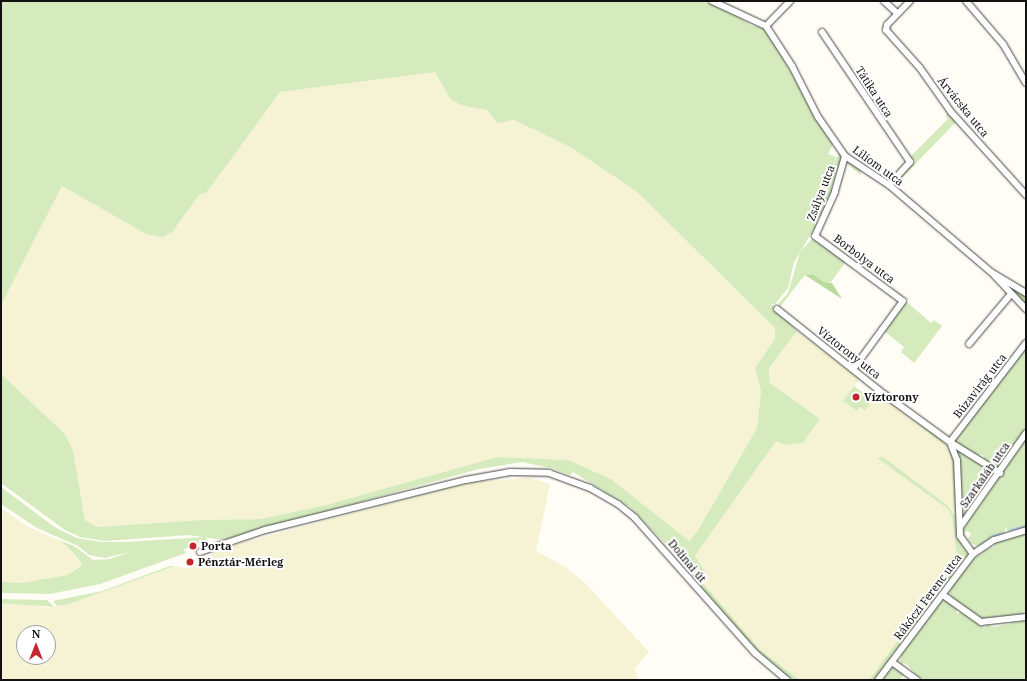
<!DOCTYPE html>
<meta charset="utf-8">
<style>
body{margin:0}
#map{position:relative;width:1027px;height:681px;overflow:hidden;background:#fffdf5;font-family:"Noto Serif",serif}
div>[style]{position:absolute}
.farmland>*{inset:0;background:#f6f3d4}
.green>*{inset:0;background:#d5ebbd}
.forest>*{inset:0;background:#b9dc9c}
.stream>*{height:2px;margin:-1px;padding:0 1px;transform-origin:1px;border-radius:1px;background:#b9e0f7}
.roads{filter:drop-shadow(0 0 1px #444) drop-shadow(0 0 1px #444)}
.minor>*{height:6px;margin:-3px;padding:0 3px;transform-origin:3px;border-radius:3px;background:#fff}
.dots>*{width:11px;height:11px;translate:-50% -50%;box-sizing:border-box;border:2px solid #fff;border-radius:50%}
span{translate:-50% -50%;white-space:nowrap;text-align:center;line-height:1.15;-webkit-text-stroke:4px #fff;paint-order:stroke}
.street-label{font-size:11px;color:#111}
.poi-label{font-size:11px;color:#111;font-weight:700}
.left{translate:0 -50%;text-align:left}
.frame{position:absolute;inset:0;border:2px solid #111;pointer-events:none}
.north{position:absolute;left:16px;top:625px;width:40px;height:40px;box-sizing:border-box;background:#fff;border:1px solid #a0a0a0;border-radius:50%;rotate:0deg;font-size:11px;font-weight:700;line-height:16px;text-align:center;color:#111}
.north::after{content:'';display:block;margin:auto;width:14px;height:18px;background:#c4262e;clip-path:polygon(50% 0,100% 100%,50% 72%,0 100%)}
</style>
<div id="map">
<div class="farmland">
<div style="clip-path:polygon(435px 71px,451px 100px,463px 106px,488px 110px,497px 122px,514px 120px,572px 148px,637px 192px,775px 328px,775px 339px,755px 368px,761px 391px,757px 428px,697px 532px,688px 541px,611px 479px,568px 460px,497px 457px,326px 505px,261px 519px,201px 520px,96px 527px,85px 520px,73px 450px,64px 433px,1px 374px,1px 305px,62px 186px,146px 234px,173px 231px,199px 195px,207px 192px,280px 92px)"></div>
<div style="clip-path:polygon(797px 331px,860px 379px,843px 401px,857px 411px,860px 407px,865px 411px,878px 393px,948px 448px,951px 456px,956px 517px,947px 505px,879px 456px,948px 509px,952px 517px,957px 560px,869px 680px,800px 680px,760px 650px,700px 581px,706px 573px,695px 556px,776px 441px,785px 445px,803px 443px,820px 419px,769px 382px,769px 368px)"></div>
<div style="clip-path:polygon(evenodd,530px 478px,550px 484px,536px 551px,564px 566px,585px 583px,649px 652px,635px 668px,638px 680px,1px 680px,1px 603px,21px 603px,48px 608px,69px 604px,175px 566px,188px 569px,223px 548px,469px 482px,530px 478px,24px 633px,48px 633px,48px 657px,24px 657px,24px 633px)"></div>
<div style="clip-path:polygon(1px 508px,30px 528px,61px 541px,82px 564px,67px 575px,21px 583px,1px 582px)"></div>
</div>
<div class="green">
<div style="clip-path:polygon(1px 1px,705px 1px,732px 12px,752px 26px,765px 28px,833px 144px,828px 154px,836px 157px,832px 168px,839px 152px,843px 155px,831px 189px,833px 191px,820px 217px,814px 214px,811px 221px,818px 222px,794px 262px,788px 288px,775px 304px,771px 304px,797px 331px,769px 368px,769px 382px,820px 419px,803px 443px,785px 445px,776px 441px,695px 556px,706px 573px,701px 581px,760px 650px,800px 680px,790px 680px,758px 654px,695px 580px,683px 562px,630px 507px,573px 472px,570px 475px,551px 468px,522px 462px,479px 469px,223px 540px,189px 535px,105px 541px,80px 537px,65px 530px,1px 483px,1px 374px,64px 433px,73px 450px,85px 520px,96px 527px,201px 520px,261px 519px,326px 505px,497px 457px,568px 460px,611px 479px,689px 541px,697px 532px,757px 428px,761px 391px,755px 368px,775px 339px,775px 328px,637px 192px,572px 148px,514px 120px,497px 123px,487px 110px,463px 106px,451px 100px,435px 72px,280px 92px,207px 192px,199px 195px,173px 231px,163px 237px,146px 234px,62px 186px,1px 305px)"></div>
<div style="clip-path:polygon(948px 112px,960px 126px,955px 123px,896px 184px,907px 195px,894px 183px,915px 161px,904px 150px,911px 156px,948px 119px,946px 115px)"></div>
<div style="clip-path:polygon(850px 162px,861px 170px,861px 175px,846px 163px)"></div>
<div style="clip-path:polygon(812px 239px,847px 260px,831px 282px,824px 282px,814px 275px,805px 275px,779px 308px,779px 303px,788px 293px,800px 252px)"></div>
<div style="clip-path:polygon(907px 302px,931px 323px,934px 320px,942px 326px,914px 363px,901px 352px,904px 347px,884px 331px)"></div>
<div style="clip-path:polygon(1026px 346px,1026px 430px,1000px 470px,993px 467px,994px 462px,989px 464px,983px 460px,984px 456px,980px 454px,977px 456px,954px 441px)"></div>
<div style="clip-path:polygon(854px 386px,873px 400px,865px 411px,860px 407px,857px 411px,843px 401px)"></div>
<div style="clip-path:polygon(912px 420px,939px 437px,954px 454px,959px 539px,968px 554px,874px 680px,869px 680px,957px 559px,952px 517px,948px 509px,877px 458px,883px 457px,947px 505px,955px 516px,951px 456px,948px 448px)"></div>
<div style="clip-path:polygon(1026px 438px,1026px 527px,1008px 531px,1006px 527px,1004px 533px,978px 546px,971px 543px,968px 539px,971px 534px,967px 531px,964px 534px,964px 528px)"></div>
<div style="clip-path:polygon(954px 445px,996px 472px,964px 518px,959px 462px)"></div>
<div style="clip-path:polygon(1px 487px,56px 528px,77px 538px,101px 542px,124px 542px,206px 537px,210px 545px,189px 544px,189px 548px,183px 549px,186px 553px,100px 584px,50px 594px,1px 593px,1px 582px,21px 583px,67px 575px,78px 568px,82px 564px,76px 556px,61px 541px,74px 546px,93px 560px,110px 559px,129px 552px,105px 558px,89px 555px,78px 546px,37px 528px,1px 504px)"></div>
<div style="clip-path:polygon(1026px 533px,1026px 611px,1023px 612px,1023px 615px,980px 620px,951px 597px,949px 589px,970px 561px,983px 553px,982px 551px,994px 547px,996px 542px)"></div>
<div style="clip-path:polygon(170px 566px,175px 566px,69px 604px,57px 606px,53px 601px,102px 591px)"></div>
<div style="clip-path:polygon(1px 599px,47px 600px,54px 607px,1px 603px)"></div>
<div style="clip-path:polygon(945px 600px,958px 609px,956px 612px,958px 614px,961px 611px,984px 626px,983px 629px,987px 625px,995px 627px,1026px 620px,1026px 680px,922px 680px,905px 663px,900px 664px,901px 655px,926px 620px,929px 622px,928px 618px,941px 601px)"></div>
<div style="clip-path:polygon(894px 666px,904px 674px,900px 680px,881px 680px)"></div>
</div>
<div class="forest">
<div style="clip-path:polygon(805px 275px,814px 275px,824px 282px,832px 283px,842px 299px)"></div>
<div style="clip-path:polygon(1001px 279px,1026px 296px,1026px 305px,1017px 295px)"></div>
</div>
<div class="stream">
<div style="left:1010px;top:530px;width:16px;rotate:-14deg"></div>
<div style="left:992px;top:536px;width:9px;rotate:-18deg"></div>
</div>
<div class="roads">
<div class="minor">
<div style="left:712px;top:1px;width:60px;rotate:24.8deg"></div>
<div style="left:766px;top:26px;width:48px;rotate:57deg"></div>
<div style="left:792px;top:66px;width:57px;rotate:63deg"></div>
<div style="left:818px;top:117px;width:47px;rotate:55.3deg"></div>
<div style="left:845px;top:156px;width:53px;rotate:33.4deg"></div>
<div style="left:889px;top:185px;width:134px;rotate:40.5deg"></div>
<div style="left:991px;top:272px;width:41px;rotate:31deg"></div>
<div style="left:884px;top:1px;width:18px;rotate:43deg"></div>
<div style="left:910px;top:1px;width:33px;rotate:134deg"></div>
<div style="left:887px;top:25px;width:5px;rotate:101deg"></div>
<div style="left:886px;top:30px;width:51px;rotate:48.2deg"></div>
<div style="left:920px;top:68px;width:54px;rotate:54.8deg"></div>
<div style="left:951px;top:112px;width:112px;rotate:47.9deg"></div>
<div style="left:966px;top:1px;width:57px;rotate:49.3deg"></div>
<div style="left:1003px;top:44px;width:45px;rotate:59.5deg"></div>
<div style="left:766px;top:26px;width:35px;rotate:-46deg"></div>
<div style="left:822px;top:32px;width:157px;rotate:55.9deg"></div>
<div style="left:910px;top:162px;width:31px;rotate:132deg"></div>
<div style="left:845px;top:156px;width:37px;rotate:106deg"></div>
<div style="left:835px;top:192px;width:48px;rotate:114.4deg"></div>
<div style="left:815px;top:236px;width:109px;rotate:36.5deg"></div>
<div style="left:903px;top:301px;width:83px;rotate:126.2deg"></div>
<div style="left:994px;top:275px;width:47px;rotate:46.7deg"></div>
<div style="left:777px;top:309px;width:137px;rotate:38.5deg"></div>
<div style="left:884px;top:394px;width:82px;rotate:36deg"></div>
<div style="left:950px;top:442px;width:19px;rotate:69deg"></div>
<div style="left:957px;top:460px;width:76px;rotate:87.7deg"></div>
<div style="left:960px;top:536px;width:22px;rotate:54deg"></div>
<div style="left:969px;top:344px;width:65px;rotate:-50deg"></div>
<div style="left:950px;top:442px;width:125px;rotate:-52.5deg"></div>
<div style="left:950px;top:442px;width:59px;rotate:31.8deg"></div>
<div style="left:960px;top:527px;width:115px;rotate:-54.9deg"></div>
<div style="left:200px;top:552px;width:69px;rotate:-18.7deg"></div>
<div style="left:265px;top:530px;width:207px;rotate:-14deg"></div>
<div style="left:466px;top:480px;width:45px;rotate:-10.3deg"></div>
<div style="left:510px;top:472px;width:39px;rotate:1deg"></div>
<div style="left:549px;top:473px;width:44px;rotate:20.1deg"></div>
<div style="left:590px;top:488px;width:32px;rotate:30deg"></div>
<div style="left:618px;top:504px;width:22px;rotate:39deg"></div>
<div style="left:635px;top:518px;width:181px;rotate:48.4deg"></div>
<div style="left:755px;top:653px;width:42px;rotate:40.2deg"></div>
<div style="left:943px;top:595px;width:47px;rotate:35.4deg"></div>
<div style="left:981px;top:622px;width:45px;rotate:-6.3deg"></div>
<div style="left:892px;top:662px;width:31px;rotate:36deg"></div>
<div style="left:878px;top:680px;width:158px;rotate:-53deg"></div>
<div style="left:973px;top:554px;width:25px;rotate:-34deg"></div>
<div style="left:994px;top:540px;width:34px;rotate:-17deg"></div>
</div>
</div>
<div class="dots">
<div style="left:856px;top:397px;background:#c4262e"></div>
<div style="left:193px;top:546px;background:#c4262e"></div>
<div style="left:190px;top:562px;background:#c4262e"></div>
</div>
<div class="street-label">
<span style="left:874px;top:92px;rotate:57deg">Tátika utca</span>
<span style="left:963px;top:107px;rotate:51deg">Árvácska utca</span>
<span style="left:878px;top:166px;rotate:36deg">Liliom utca</span>
<span style="left:821px;top:193px;rotate:-69deg">Zsálya utca</span>
<span style="left:864px;top:259px;rotate:37deg">Borbolya utca</span>
<span style="left:849px;top:353px;rotate:38deg">Víztorony utca</span>
<span style="left:980px;top:386px;rotate:-52deg">Búzavirág utca</span>
<span style="left:985px;top:475px;rotate:-55deg">Szarkaláb utca</span>
<span style="left:687px;top:561px;rotate:50deg">Dolinai út</span>
<span style="left:928px;top:597px;rotate:-53deg">Rákóczi Ferenc utca</span>
</div>
<div class="poi-label">
<span class="left" style="left:864px;top:397px">Víztorony</span>
<span class="left" style="left:201px;top:546px">Porta</span>
<span class="left" style="left:198px;top:562px">Pénztár-Mérleg</span>
</div>
<div class="frame"></div>
<div class="north">N</div>
</div>
